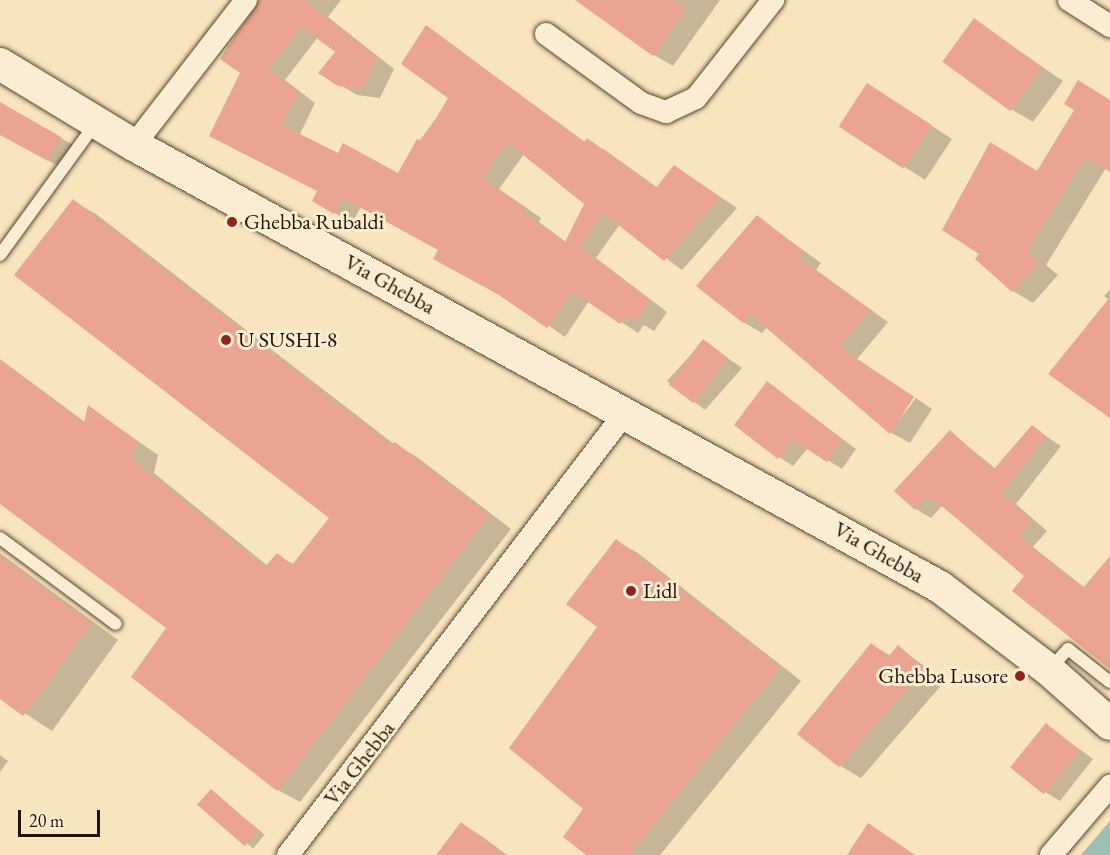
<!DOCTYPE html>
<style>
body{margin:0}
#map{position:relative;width:1110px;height:855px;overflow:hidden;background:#f8e4bd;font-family:"EB Garamond",serif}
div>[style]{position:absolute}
.water>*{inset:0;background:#9dbeb5}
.shadow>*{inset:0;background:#0003;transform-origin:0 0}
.building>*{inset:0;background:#eaa491;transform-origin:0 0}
.roads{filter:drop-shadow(0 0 2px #5a462f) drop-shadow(0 0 2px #5a462f)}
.lane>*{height:12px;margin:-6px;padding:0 6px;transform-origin:6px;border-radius:6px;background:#faedd4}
.street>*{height:22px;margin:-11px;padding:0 11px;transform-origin:11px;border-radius:11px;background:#faedd4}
.secondary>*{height:32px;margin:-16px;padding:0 16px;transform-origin:16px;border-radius:16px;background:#faedd4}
.dots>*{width:16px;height:16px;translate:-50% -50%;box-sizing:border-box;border:3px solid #faedd4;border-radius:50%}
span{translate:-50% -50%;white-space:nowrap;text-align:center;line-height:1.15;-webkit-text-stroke:6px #faedd4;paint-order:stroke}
.poi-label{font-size:22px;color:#251200}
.left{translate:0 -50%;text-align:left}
.right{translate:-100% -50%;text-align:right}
.street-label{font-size:22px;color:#251200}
.scale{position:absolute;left:18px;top:810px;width:82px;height:27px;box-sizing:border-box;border:3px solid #251200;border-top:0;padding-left:8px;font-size:18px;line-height:21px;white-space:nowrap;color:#251200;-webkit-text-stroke:4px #faedd4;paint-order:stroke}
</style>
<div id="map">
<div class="water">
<div style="clip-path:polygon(1110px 821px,1110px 855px,1081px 855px)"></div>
</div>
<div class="shadow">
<div style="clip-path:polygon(evenodd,263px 0,341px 0,328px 17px,394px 69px,380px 98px,357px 95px,320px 73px,337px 51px,318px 37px,285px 80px,315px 103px,299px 136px,339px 155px,399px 175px,450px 97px,427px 27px,585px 142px,605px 150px,658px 188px,675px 167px,737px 208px,682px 270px,620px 224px,596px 258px,667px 312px,654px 331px,644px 325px,638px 333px,589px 301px,565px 337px,440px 250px,361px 207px,352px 223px,314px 201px,319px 191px,242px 73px,263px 0,524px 154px,586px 204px,566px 242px,539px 222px,541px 218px,499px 189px,524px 154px)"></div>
<div style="clip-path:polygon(601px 0,720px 0,673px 66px,654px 55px)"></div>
<div style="clip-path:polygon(974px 20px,1063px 81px,1033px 122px,1011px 109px)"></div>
<div style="clip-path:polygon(889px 98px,952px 139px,925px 180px,841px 126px)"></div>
<div style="clip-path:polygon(1110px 101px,1110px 170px,1106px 168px,1046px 265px,1058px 275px,1033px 303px,1013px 291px,1038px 172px)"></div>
<div style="clip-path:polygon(0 104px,75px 146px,63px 169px,0 133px)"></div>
<div style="clip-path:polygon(73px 201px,96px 214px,394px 444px,417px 457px,511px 529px,300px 802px,278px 790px,133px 677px,168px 628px,0 502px,0 359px,85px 422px,89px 407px,158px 455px,154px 473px,268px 566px,277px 555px,295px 565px,331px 518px)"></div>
<div style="clip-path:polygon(757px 217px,821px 263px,816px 270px,888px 322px,857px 359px,913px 396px,890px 431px,767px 327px,762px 333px,743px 322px)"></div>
<div style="clip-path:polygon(1110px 289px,1110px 416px,1109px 300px,1104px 296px)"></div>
<div style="clip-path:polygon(703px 341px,742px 368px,705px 410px,667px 381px)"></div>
<div style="clip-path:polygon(767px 383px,856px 449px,842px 469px,808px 448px,793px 466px,779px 457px)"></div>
<div style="clip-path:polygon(916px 398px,932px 409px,910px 443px,890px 432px)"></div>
<div style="clip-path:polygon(1032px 427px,1061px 446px,1016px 504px,1047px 531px,1033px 547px,1085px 588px,1110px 558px,1110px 667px,1026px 576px,942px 506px,931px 518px,916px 509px,950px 432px,996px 469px)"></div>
<div style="clip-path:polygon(616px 541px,638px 553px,801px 681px,660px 855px,588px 855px,585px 809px,599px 627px)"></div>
<div style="clip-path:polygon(0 553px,118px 640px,52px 731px,0 697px)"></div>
<div style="clip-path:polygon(871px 644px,891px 656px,898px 647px,945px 681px,861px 778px,839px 765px)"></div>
<div style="clip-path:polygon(1046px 725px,1093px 759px,1060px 801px,1045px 792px)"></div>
<div style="clip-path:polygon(0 755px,8px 761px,0 772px)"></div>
<div style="left:211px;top:791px;width:69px;height:18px;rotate:39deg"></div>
<div style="clip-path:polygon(462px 824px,483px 837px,507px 855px,438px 855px)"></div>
</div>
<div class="building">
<div style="clip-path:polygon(evenodd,259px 0,304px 0,377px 57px,362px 89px,338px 86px,318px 73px,335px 52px,301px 26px,268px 69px,298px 92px,282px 125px,338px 153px,343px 143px,398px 173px,417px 139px,420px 140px,437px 117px,448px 98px,401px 64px,426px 25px,584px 142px,587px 138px,656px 188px,674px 165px,720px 197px,664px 261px,603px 213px,579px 247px,650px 300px,635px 322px,626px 316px,620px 324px,572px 291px,547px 328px,499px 295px,433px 259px,438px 250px,343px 198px,334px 214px,312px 201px,317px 191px,209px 136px,240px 73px,220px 59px,259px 0,507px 142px,584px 204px,565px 242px,522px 211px,525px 207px,482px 178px,507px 142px)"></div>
<div style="clip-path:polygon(575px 0,674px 0,686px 9px,653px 56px)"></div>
<div style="left:974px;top:18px;width:84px;height:54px;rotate:36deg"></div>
<div style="clip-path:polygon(1078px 80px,1110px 100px,1110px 172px,1085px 157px,1026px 252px,1038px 262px,1012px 292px,975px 259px,979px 254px,942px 230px,990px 142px,1037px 171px,1074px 110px,1064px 104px)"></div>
<div style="left:867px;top:83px;width:77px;height:52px;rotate:33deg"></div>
<div style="clip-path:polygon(0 102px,61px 137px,48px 161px,0 135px)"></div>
<div style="clip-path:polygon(73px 199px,391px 445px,395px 442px,489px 515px,277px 791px,131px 677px,166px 628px,0 504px,0 360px,84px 423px,88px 405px,137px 441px,132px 459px,265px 567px,277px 553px,292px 565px,329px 518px,14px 275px)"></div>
<div style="clip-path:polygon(757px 215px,803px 251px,798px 258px,870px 310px,839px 347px,914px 397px,890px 434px,750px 314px,743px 323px,696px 286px)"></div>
<div style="clip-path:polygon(1110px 297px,1110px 418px,1048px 374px)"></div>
<div style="left:703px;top:339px;width:31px;height:57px;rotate:37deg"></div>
<div style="clip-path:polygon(767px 381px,842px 439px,827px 462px,793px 440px,778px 459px,734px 425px)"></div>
<div style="clip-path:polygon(1032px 425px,1046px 436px,1001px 494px,1032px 521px,1019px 537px,1083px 588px,1110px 556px,1110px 669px,1012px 591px,1024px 576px,935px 500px,933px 502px,927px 497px,915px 510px,894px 491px,950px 430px,993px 470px)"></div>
<div style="clip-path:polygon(616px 539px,780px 667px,629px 855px,586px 855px,563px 837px,583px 809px,509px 748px,597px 627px,566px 604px)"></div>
<div style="clip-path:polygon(0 556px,91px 623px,23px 716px,0 699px)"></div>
<div style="clip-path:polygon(871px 643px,888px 657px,898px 645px,924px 668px,839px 767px,797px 734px)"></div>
<div style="left:1046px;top:723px;width:43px;height:57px;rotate:39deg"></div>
<div style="left:211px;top:789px;width:63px;height:21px;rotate:41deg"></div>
<div style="clip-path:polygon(461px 822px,504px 855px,436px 855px)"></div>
<div style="clip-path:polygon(868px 823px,915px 855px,847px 855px)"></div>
</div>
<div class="roads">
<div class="lane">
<div style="left:0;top:255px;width:163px;rotate:-54deg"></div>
<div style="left:0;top:538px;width:144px;rotate:36.6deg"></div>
<div style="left:1049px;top:670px;width:28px;rotate:-48deg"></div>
<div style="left:1068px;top:649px;width:53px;rotate:38.2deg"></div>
</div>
<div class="street">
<div style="left:1069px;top:0;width:49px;rotate:32.4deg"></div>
<div style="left:546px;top:34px;width:117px;rotate:36deg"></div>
<div style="left:641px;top:103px;width:27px;rotate:20deg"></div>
<div style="left:666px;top:112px;width:33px;rotate:-25deg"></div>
<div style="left:696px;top:98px;width:125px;rotate:-51.8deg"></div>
<div style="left:134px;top:145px;width:183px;rotate:-52.3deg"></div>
<div style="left:288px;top:855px;width:556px;rotate:-52.68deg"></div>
<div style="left:1051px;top:855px;width:91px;rotate:-49.5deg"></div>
</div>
<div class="secondary">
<div style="left:0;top:64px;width:157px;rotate:31.2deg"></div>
<div style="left:134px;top:145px;width:919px;rotate:28.74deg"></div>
<div style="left:940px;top:587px;width:137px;rotate:37.3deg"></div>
<div style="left:1049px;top:670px;width:81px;rotate:41.5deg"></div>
</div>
</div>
<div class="dots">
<div style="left:232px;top:222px;background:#8f2418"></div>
<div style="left:226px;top:340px;background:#8f2418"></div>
<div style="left:631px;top:591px;background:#8f2418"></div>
<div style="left:1020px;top:676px;background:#8f2418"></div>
</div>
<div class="poi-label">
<span class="left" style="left:244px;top:222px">Ghebba Rubaldi</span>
<span class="left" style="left:238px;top:340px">U SUSHI-8</span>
<span class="left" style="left:643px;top:591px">Lidl</span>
<span class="right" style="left:1008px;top:676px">Ghebba Lusore</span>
</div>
<div class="street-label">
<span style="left:390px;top:284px;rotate:29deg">Via Ghebba</span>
<span style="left:879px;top:552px;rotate:30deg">Via Ghebba</span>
<span style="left:359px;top:763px;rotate:-52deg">Via Ghebba</span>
</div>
<div class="scale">20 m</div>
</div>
